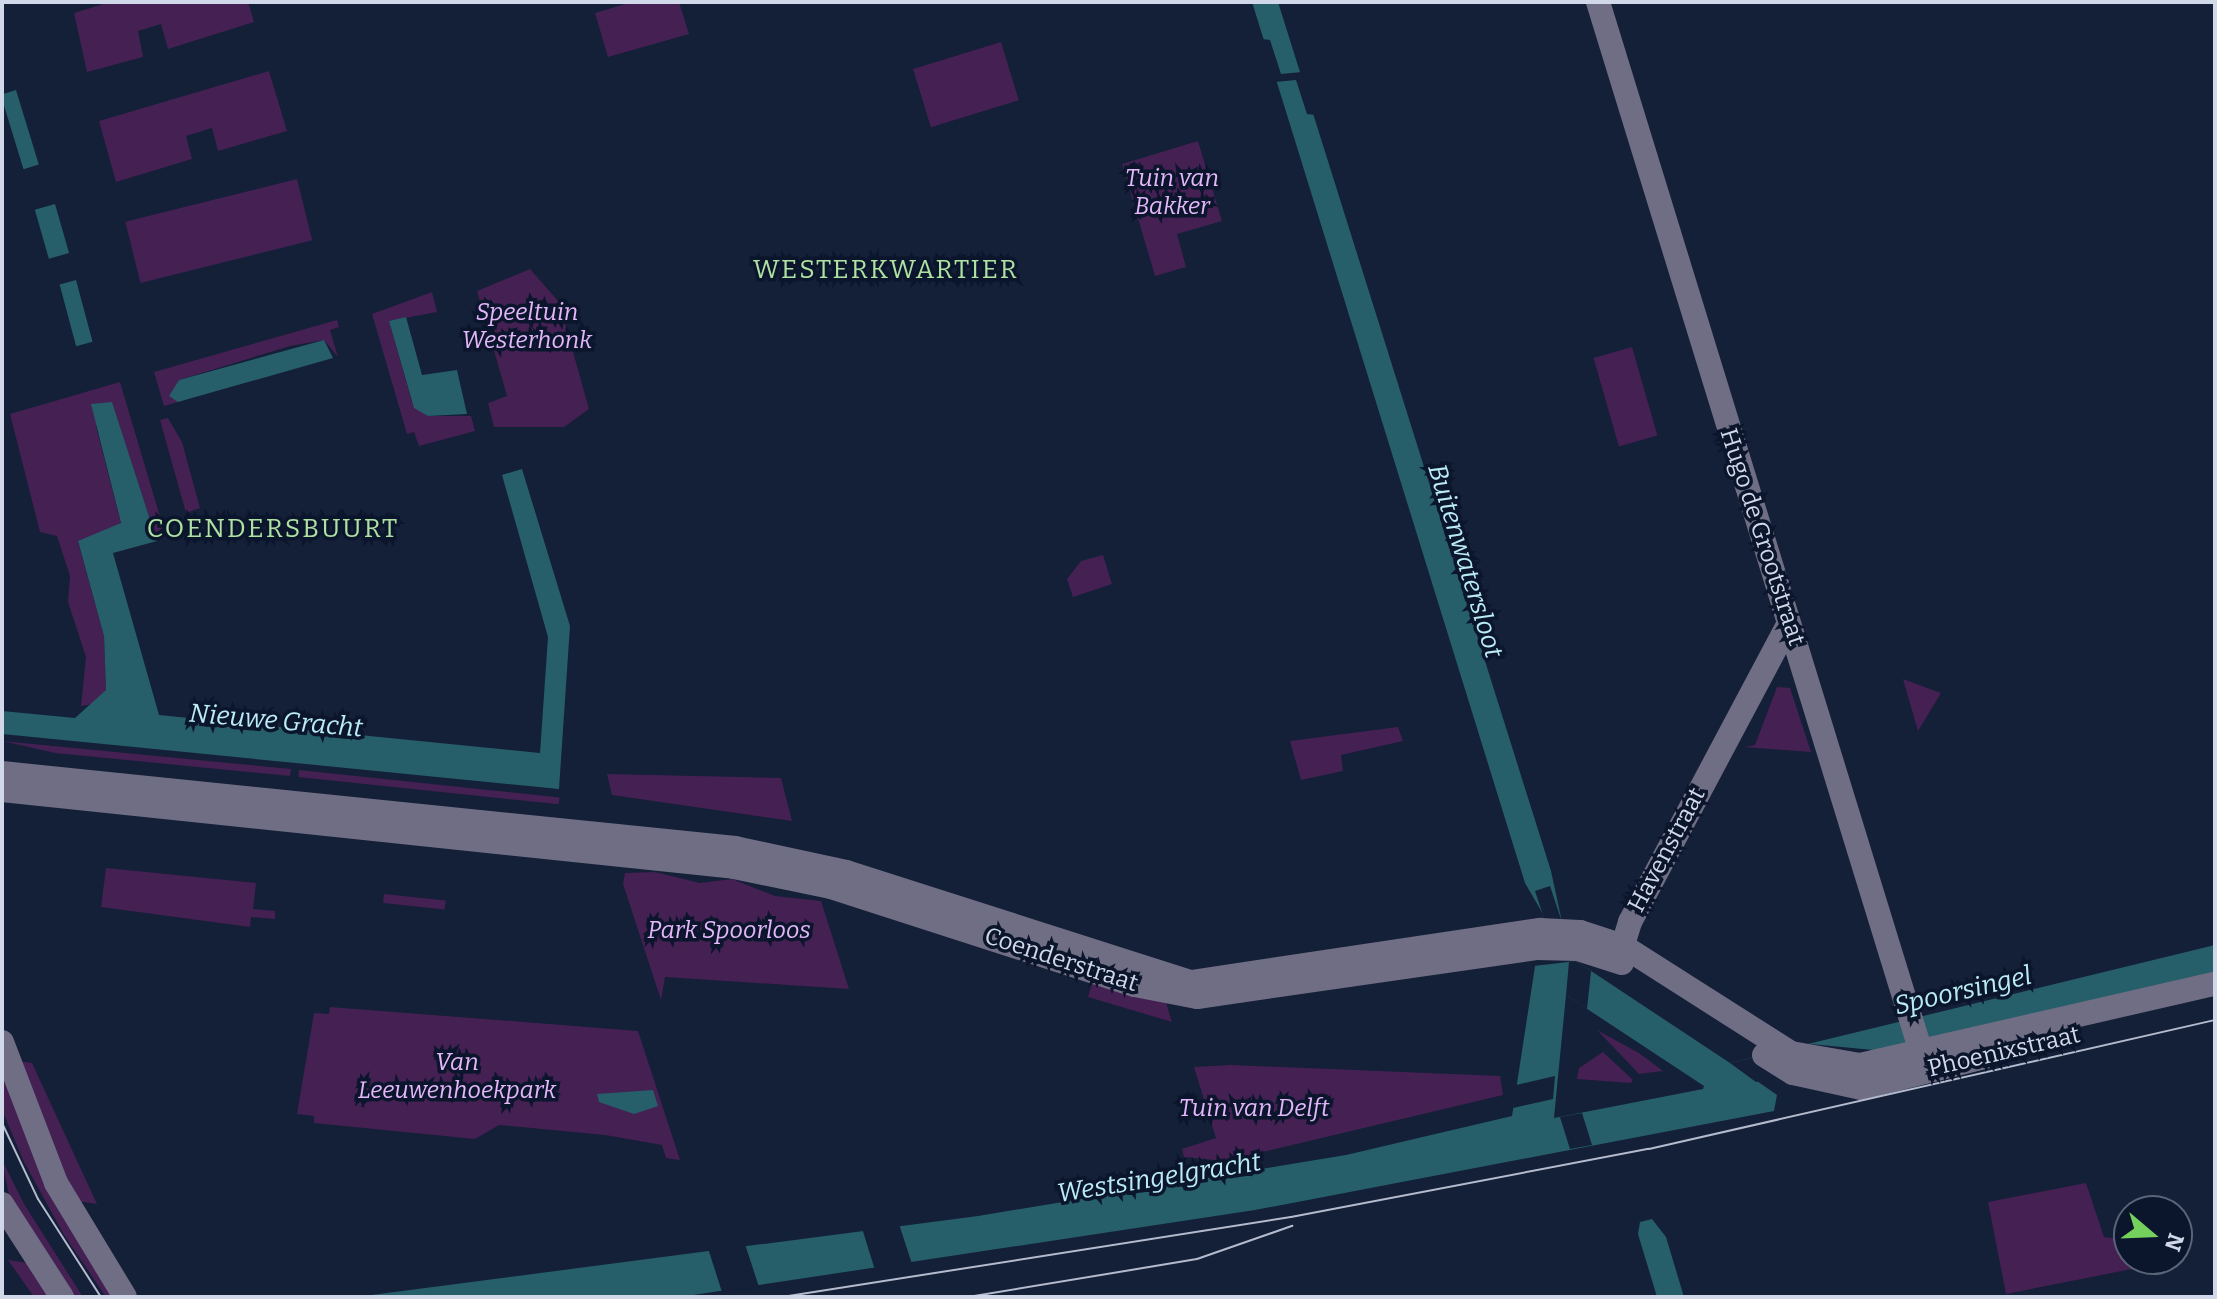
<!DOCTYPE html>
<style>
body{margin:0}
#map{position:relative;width:2217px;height:1299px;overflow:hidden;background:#141f38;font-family:Bitter,serif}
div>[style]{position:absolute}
.green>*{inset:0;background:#442053;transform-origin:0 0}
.water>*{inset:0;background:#265e6a;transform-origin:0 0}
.pier>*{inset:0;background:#141f38}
.secondary>*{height:24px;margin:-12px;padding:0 12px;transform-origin:12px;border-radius:12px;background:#706e84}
.tram>*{height:2px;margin:-1px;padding:0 1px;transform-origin:1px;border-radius:1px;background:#b3bbcd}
.secondary-bridge>*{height:24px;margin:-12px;padding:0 12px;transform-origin:12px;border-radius:12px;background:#706e84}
span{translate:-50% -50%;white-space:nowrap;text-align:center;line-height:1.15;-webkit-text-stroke:7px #0b162d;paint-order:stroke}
.park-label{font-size:24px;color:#e4b6fa;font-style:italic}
.street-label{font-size:24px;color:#d0d8e9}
.neighbourhood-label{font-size:26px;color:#aee1a2;letter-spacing:2px}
.water-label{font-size:26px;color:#baebf7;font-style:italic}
.frame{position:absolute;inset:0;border:4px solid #d0d8e9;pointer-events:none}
.north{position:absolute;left:2113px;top:1195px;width:80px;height:80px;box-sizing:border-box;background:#0b162d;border:2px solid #5a6478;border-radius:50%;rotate:109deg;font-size:22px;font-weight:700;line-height:32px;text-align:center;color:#d0d8e9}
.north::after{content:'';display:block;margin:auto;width:28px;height:36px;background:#74d25c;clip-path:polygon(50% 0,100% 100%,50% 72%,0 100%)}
</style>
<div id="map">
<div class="green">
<div style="clip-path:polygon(110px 2px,248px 2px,254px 22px,168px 49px,161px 24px,138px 31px,143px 57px,87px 72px,74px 13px)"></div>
<div style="clip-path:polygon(632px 2px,679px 2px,689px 34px,608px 57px,595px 13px)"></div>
<div style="left:1001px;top:42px;width:61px;height:92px;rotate:73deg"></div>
<div style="clip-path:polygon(269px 71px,287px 131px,218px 151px,212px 128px,186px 136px,192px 159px,116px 182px,99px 121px)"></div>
<div style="clip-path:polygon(1198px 141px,1222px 221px,1177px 234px,1186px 267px,1155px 276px,1122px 164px)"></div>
<div style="left:297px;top:179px;width:63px;height:177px;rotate:76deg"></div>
<div style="clip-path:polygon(530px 269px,559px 302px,589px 409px,564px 427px,494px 427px,488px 403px,507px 396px,477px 291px)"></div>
<div style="clip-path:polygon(432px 292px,437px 312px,389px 321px,412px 402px,428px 416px,471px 416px,475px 431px,419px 446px,414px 432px,407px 434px,372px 314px)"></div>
<div style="clip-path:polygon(337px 320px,339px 327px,330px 330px,338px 357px,324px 340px,290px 346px,179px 380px,178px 402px,164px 406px,154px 372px)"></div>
<div style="left:1632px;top:347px;width:92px;height:40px;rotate:74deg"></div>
<div style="clip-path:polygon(120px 382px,166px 537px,157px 541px,112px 403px,96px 426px,121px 524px,78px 542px,104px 636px,106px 690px,99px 703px,81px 706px,86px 657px,68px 602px,70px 576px,57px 536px,40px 532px,10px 414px)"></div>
<div style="clip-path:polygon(168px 418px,182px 442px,200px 508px,186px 513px,160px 420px)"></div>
<div style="clip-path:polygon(1103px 555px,1112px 584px,1073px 597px,1067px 579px,1081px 561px)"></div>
<div style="clip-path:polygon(1903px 679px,1941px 693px,1918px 731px)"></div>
<div style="clip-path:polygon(1777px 687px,1790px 688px,1811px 752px,1744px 747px,1755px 745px)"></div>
<div style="clip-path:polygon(1398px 727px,1403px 741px,1341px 755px,1343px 771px,1301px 780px,1290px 741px)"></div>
<div style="clip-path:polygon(2px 741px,291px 769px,290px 776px,55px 753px)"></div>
<div style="left:299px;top:770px;width:262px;height:7px;rotate:6deg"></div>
<div style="clip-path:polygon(607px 774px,781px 778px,792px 821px,612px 795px)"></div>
<div style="clip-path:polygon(106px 868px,256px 883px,253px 909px,275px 911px,275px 919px,251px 917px,250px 927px,101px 907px)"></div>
<div style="clip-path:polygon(655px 872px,700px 883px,732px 879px,775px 896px,821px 901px,849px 989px,665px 977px,661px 1000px,623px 884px,625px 873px)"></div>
<div style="left:384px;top:894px;width:62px;height:9px;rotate:6deg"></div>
<div style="clip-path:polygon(1094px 977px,1165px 999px,1172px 1022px,1088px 997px)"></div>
<div style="clip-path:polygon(330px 1007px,638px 1031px,680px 1160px,666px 1158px,662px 1145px,605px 1135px,499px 1125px,475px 1139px,314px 1123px,314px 1116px,297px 1114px,314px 1013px,329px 1014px)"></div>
<div style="clip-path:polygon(1597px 1030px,1639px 1053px,1663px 1071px,1639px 1074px)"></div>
<div style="clip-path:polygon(1603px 1052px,1633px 1080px,1631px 1083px,1577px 1079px,1579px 1068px)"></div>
<div style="clip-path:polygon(17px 1061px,32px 1063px,97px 1204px,76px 1201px)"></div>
<div style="clip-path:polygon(1231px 1065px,1500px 1076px,1503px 1095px,1225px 1161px,1184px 1157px,1182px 1149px,1216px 1138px,1194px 1067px)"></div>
<div style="clip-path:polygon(2px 1071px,29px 1145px,114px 1297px,106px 1297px,64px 1235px,24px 1162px,2px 1110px)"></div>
<div style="clip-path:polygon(2px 1160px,24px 1204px,83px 1297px,73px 1297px,10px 1200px)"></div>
<div style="clip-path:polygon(2086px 1183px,2104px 1237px,2129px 1240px,2129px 1259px,2145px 1259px,2147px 1266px,2006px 1294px,1988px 1202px)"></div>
<div style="clip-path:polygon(8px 1260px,28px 1263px,52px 1297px,34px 1297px)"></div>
</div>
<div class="water">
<div style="clip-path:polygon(evenodd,1252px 2px,1278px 2px,1551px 871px,1562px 922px,1560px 963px,1576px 961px,1730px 1063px,2215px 945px,2215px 972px,1757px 1081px,1777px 1095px,1774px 1111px,1255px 1210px,680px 1297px,356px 1297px,978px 1216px,1346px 1155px,1512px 1116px,1543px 914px,1525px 883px,1252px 2px,1566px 995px,1704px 1086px,1703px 1089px,1554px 1118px,1566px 995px)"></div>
<div style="left:16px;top:90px;width:78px;height:16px;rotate:73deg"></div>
<div style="left:55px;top:204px;width:51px;height:21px;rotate:74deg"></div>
<div style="left:76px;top:280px;width:64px;height:17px;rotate:75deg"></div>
<div style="clip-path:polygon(406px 317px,422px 375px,457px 370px,467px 414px,428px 416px,414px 408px,389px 321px)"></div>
<div style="clip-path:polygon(324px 340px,333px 358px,178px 402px,169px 396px,179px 380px)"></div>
<div style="clip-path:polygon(112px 402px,157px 541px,113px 553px,159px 715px,540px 753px,548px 637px,502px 475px,522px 469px,570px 626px,559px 789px,2px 734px,2px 711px,75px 718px,106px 690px,104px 636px,78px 541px,121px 523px,91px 404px)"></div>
<div style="clip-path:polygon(653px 1090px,658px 1106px,634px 1114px,599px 1102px,597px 1094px)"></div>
<div style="clip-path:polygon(1652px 1219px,1666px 1237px,1684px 1297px,1657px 1297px,1638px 1234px,1640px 1222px)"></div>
</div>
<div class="pier">
<div style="clip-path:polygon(1262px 39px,1270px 40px,1281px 74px,1302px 72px,1315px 115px,1307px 114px,1296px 80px,1275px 82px)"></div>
<div style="clip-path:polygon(1550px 886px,1562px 922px,1560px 963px,1533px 966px,1543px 915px,1535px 891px)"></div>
<div style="clip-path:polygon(1576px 961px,1591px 971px,1587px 1009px,1566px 995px,1569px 962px)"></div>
<div style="clip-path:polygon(1810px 1044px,1884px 1051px,1756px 1082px,1730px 1063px)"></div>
<div style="clip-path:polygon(1555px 1076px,1553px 1099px,1513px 1108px,1516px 1085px)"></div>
<div style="clip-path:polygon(1582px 1113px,1592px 1145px,1570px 1149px,1560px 1117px)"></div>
<div style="clip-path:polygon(898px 1221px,912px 1264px,875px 1270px,861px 1225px)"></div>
<div style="clip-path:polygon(743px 1238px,759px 1287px,722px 1292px,706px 1242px)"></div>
</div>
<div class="secondary">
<div style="left:1598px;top:2px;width:1115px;rotate:72.9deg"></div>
<div style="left:2px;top:773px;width:737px;rotate:5.84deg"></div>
<div style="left:735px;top:848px;width:114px;rotate:12.2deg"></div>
<div style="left:846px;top:872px;width:362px;rotate:17.7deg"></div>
<div style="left:1191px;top:982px;width:353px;rotate:-8.5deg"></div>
<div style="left:1540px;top:930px;width:40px;rotate:2.9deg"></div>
<div style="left:1580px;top:932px;width:45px;rotate:18deg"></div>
<div style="left:1623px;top:946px;width:199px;rotate:32.5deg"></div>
<div style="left:1791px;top:1053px;width:70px;rotate:9.9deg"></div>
<div style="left:1860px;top:1065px;width:364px;rotate:-12.9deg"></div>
<div style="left:2px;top:790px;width:736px;rotate:6deg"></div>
<div style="left:734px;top:867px;width:99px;rotate:11.7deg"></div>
<div style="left:831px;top:887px;width:319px;rotate:17.9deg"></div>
<div style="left:1135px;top:985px;width:63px;rotate:11deg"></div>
<div style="left:1197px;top:997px;width:344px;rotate:-8.2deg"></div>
<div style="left:1537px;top:948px;width:41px;rotate:1.4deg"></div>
<div style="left:1578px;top:949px;width:46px;rotate:17.7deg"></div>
<div style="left:1619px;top:958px;width:38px;rotate:-73deg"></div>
<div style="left:1630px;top:922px;width:334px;rotate:-62deg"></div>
<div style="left:2px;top:1042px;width:151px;rotate:69deg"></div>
<div style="left:56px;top:1183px;width:133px;rotate:58.8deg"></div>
<div style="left:1793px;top:1073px;width:70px;rotate:12.4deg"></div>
<div style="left:1861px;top:1088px;width:127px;rotate:-14.1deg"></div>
<div style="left:2px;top:1204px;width:111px;rotate:57.2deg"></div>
</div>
<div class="tram">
<div style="left:2px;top:1123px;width:84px;rotate:64.7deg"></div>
<div style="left:38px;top:1199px;width:117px;rotate:57.3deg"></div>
<div style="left:782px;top:1297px;width:515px;rotate:-8.93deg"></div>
<div style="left:1291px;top:1217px;width:364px;rotate:-10.8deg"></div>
<div style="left:1649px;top:1149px;width:581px;rotate:-12.84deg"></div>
<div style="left:968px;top:1297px;width:232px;rotate:-9.4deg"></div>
<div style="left:1197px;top:1259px;width:101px;rotate:-19.2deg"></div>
</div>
<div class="secondary-bridge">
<div style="left:1764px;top:1055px;width:34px;rotate:32deg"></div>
</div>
<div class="park-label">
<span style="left:1172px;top:193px">Tuin van<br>Bakker</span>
<span style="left:527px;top:327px">Speeltuin<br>Westerhonk</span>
<span style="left:729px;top:931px">Park Spoorloos</span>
<span style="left:457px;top:1077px">Van<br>Leeuwenhoekpark</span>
<span style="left:1254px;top:1109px">Tuin van Delft</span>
</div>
<div class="street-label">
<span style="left:1762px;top:537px;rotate:72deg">Hugo de Grootstraat</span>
<span style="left:1667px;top:850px;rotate:-62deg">Havenstraat</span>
<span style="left:1061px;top:960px;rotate:18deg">Coenderstraat</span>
<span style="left:2004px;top:1052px;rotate:-13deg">Phoenixstraat</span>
</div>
<div class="neighbourhood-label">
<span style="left:886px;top:270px">WESTERKWARTIER</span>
<span style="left:273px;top:529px">COENDERSBUURT</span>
</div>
<div class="water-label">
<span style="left:1465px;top:561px;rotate:73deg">Buitenwatersloot</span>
<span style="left:276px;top:721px;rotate:5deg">Nieuwe Gracht</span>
<span style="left:1963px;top:991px;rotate:-13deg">Spoorsingel</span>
<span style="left:1159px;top:1178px;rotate:-9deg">Westsingelgracht</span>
</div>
<div class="frame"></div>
<div class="north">N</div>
</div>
